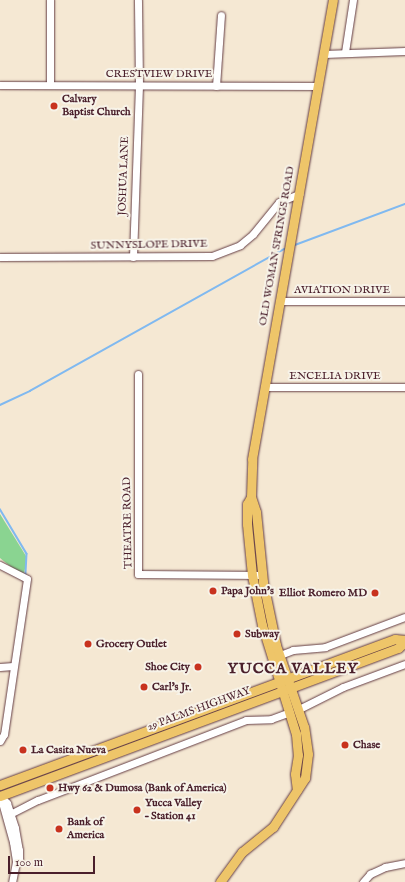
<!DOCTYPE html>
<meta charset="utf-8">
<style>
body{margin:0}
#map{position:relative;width:405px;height:882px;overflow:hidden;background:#f5e8d3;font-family:"IM FELL English",serif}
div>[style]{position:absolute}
.green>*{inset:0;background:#8ad491}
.stream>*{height:1.5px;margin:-0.75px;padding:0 0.75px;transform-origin:0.75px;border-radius:0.75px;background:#80b9f0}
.roads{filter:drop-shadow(0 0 1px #643d44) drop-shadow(0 0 1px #643d44)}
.minor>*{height:7px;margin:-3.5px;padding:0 3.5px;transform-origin:3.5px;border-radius:3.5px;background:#fff}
.major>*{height:9px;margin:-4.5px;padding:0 4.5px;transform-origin:4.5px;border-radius:4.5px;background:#eec569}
.dots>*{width:11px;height:11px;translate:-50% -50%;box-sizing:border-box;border:2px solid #f7f3e8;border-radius:50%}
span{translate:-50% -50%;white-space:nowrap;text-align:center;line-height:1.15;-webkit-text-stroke:4px #f7f3e8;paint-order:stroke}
.street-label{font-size:11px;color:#4a1f2b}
.poi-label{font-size:11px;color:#4a1f2b;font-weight:700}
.left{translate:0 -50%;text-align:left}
.right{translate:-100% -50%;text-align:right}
.district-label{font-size:15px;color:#4a1f2b;font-weight:700;letter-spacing:1px}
.scale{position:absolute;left:8px;top:856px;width:87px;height:18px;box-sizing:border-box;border:2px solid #4a1f2b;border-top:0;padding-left:5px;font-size:12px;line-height:14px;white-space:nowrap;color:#4a1f2b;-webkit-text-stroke:3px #f7f3e8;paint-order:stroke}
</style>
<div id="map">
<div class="green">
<div style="clip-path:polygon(0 514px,26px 556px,27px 561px,24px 573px,16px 571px,0 558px)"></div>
</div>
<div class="stream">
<div style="left:295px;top:245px;width:117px;rotate:-20.4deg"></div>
<div style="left:0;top:405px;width:33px;rotate:-25deg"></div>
<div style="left:30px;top:391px;width:291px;rotate:-29.2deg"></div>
<div style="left:0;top:509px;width:52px;rotate:59deg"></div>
<div style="left:27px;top:554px;width:21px;rotate:93deg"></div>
</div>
<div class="roads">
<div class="minor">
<div style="left:50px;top:0;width:85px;rotate:90deg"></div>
<div style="left:345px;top:52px;width:53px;rotate:-81.3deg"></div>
<div style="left:324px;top:54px;width:81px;rotate:-2.1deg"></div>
<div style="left:0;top:85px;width:318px;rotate:0.2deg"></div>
<div style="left:216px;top:86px;width:71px;rotate:-86deg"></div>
<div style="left:0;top:257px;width:212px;rotate:-0.3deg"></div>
<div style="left:212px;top:256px;width:30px;rotate:-21deg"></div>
<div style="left:240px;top:245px;width:17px;rotate:-40deg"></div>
<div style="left:253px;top:234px;width:41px;rotate:-50.9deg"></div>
<div style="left:279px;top:202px;width:22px;rotate:-22deg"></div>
<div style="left:133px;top:257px;width:172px;rotate:-88deg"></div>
<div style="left:139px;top:85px;width:85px;rotate:-90.7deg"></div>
<div style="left:280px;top:301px;width:125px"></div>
<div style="left:138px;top:374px;width:200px;rotate:90deg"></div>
<div style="left:138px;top:574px;width:124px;rotate:0.5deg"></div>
<div style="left:264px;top:387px;width:141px"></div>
<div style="left:0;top:565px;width:30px;rotate:27deg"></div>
<div style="left:27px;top:579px;width:157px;rotate:98.4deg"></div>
<div style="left:4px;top:734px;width:8px;rotate:120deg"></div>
<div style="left:280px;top:655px;width:14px;rotate:-21deg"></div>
<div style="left:293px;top:650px;width:32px;rotate:-5deg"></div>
<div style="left:325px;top:647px;width:85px;rotate:-20.6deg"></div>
<div style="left:0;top:667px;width:13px;rotate:-4deg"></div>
<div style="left:299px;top:709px;width:49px;rotate:-26.6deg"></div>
<div style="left:343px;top:687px;width:66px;rotate:-20.4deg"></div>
<div style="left:0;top:795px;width:49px;rotate:74.5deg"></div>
<div style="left:13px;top:842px;width:20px;rotate:81deg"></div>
<div style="left:16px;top:862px;width:20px;rotate:101deg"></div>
<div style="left:0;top:796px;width:10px;rotate:45deg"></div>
<div style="left:7px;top:803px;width:26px;rotate:72deg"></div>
<div style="left:15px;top:828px;width:22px;rotate:80deg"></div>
<div style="left:19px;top:850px;width:9px;rotate:90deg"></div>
<div style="left:19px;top:859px;width:4px;rotate:135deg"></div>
<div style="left:10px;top:814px;width:31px;rotate:-27deg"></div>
<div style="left:38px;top:800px;width:223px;rotate:-21deg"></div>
<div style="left:246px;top:720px;width:25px;rotate:-2deg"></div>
<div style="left:271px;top:719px;width:20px;rotate:-20deg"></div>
<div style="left:363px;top:882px;width:11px;rotate:-49deg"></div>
<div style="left:370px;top:874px;width:17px;rotate:-25deg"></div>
<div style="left:385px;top:867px;width:20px;rotate:-11deg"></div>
</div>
<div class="major">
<div style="left:251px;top:497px;width:8px;rotate:120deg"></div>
<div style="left:247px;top:504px;width:20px;rotate:90deg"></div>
<div style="left:247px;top:524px;width:51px;rotate:84.4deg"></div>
<div style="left:252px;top:575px;width:51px;rotate:78.7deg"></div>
<div style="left:262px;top:625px;width:114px;rotate:72.7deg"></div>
<div style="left:296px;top:734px;width:21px;rotate:85deg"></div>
<div style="left:298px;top:755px;width:19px;rotate:99deg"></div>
<div style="left:295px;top:774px;width:16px;rotate:83deg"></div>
<div style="left:0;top:785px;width:421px;rotate:-20.3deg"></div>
<div style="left:395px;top:639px;width:10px;rotate:6deg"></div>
<div style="left:0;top:796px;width:425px;rotate:-20.4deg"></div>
<div style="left:398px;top:648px;width:9px;rotate:-41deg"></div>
<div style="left:220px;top:882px;width:37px;rotate:-54deg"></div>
<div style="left:242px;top:852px;width:40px;rotate:-39deg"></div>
<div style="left:273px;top:827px;width:59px;rotate:-56.9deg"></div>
<div style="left:305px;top:778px;width:24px;rotate:-83deg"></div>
<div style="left:308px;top:754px;width:27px;rotate:-98deg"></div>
<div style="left:304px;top:727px;width:87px;rotate:-108.9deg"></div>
<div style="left:276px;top:645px;width:64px;rotate:-101.7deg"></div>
<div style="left:263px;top:582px;width:70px;rotate:-95.7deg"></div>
<div style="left:256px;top:512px;width:16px;rotate:-108deg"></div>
<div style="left:251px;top:497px;width:38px;rotate:-88deg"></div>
<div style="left:252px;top:459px;width:466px;rotate:-80deg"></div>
</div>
</div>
<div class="dots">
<div style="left:54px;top:106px;background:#c8321e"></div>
<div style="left:213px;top:591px;background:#c8321e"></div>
<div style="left:375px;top:593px;background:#c8321e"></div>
<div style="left:237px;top:634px;background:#c8321e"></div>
<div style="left:88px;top:644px;background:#c8321e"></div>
<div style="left:198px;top:667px;background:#c8321e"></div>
<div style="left:144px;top:687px;background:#c8321e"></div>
<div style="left:345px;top:745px;background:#c8321e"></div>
<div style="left:23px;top:750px;background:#c8321e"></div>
<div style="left:50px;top:788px;background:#c8321e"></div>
<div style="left:137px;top:810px;background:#c8321e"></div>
<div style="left:59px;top:829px;background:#c8321e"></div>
</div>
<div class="street-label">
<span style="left:159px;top:74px">CRESTVIEW DRIVE</span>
<span style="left:124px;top:176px;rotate:-88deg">JOSHUA LANE</span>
<span style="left:149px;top:245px;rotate:-1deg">SUNNYSLOPE DRIVE</span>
<span style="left:277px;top:246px;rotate:-80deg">OLD WOMAN SPRINGS ROAD</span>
<span style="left:342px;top:290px">AVIATION DRIVE</span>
<span style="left:335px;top:376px">ENCELIA DRIVE</span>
<span style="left:128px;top:523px;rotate:-91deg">THEATRE ROAD</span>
<span style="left:199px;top:709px;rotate:-20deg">29 PALMS HIGHWAY</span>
</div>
<div class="poi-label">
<span class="left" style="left:62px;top:106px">Calvary<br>Baptist Church</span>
<span class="left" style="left:221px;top:591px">Papa John's</span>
<span class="right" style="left:367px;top:593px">Elliot Romero MD</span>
<span class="left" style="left:245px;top:634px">Subway</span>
<span class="left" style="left:96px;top:644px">Grocery Outlet</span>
<span class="right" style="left:190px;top:667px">Shoe City</span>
<span class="left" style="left:152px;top:687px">Carl's Jr.</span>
<span class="left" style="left:353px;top:745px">Chase</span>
<span class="left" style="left:31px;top:750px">La Casita Nueva</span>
<span class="left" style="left:58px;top:788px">Hwy 62 &amp; Dumosa (Bank of America)</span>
<span class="left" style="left:145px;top:810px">Yucca Valley<br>– Station 41</span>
<span class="left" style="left:67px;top:829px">Bank of<br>America</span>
</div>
<div class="district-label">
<span style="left:293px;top:669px">YUCCA VALLEY</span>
</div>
<div class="scale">100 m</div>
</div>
